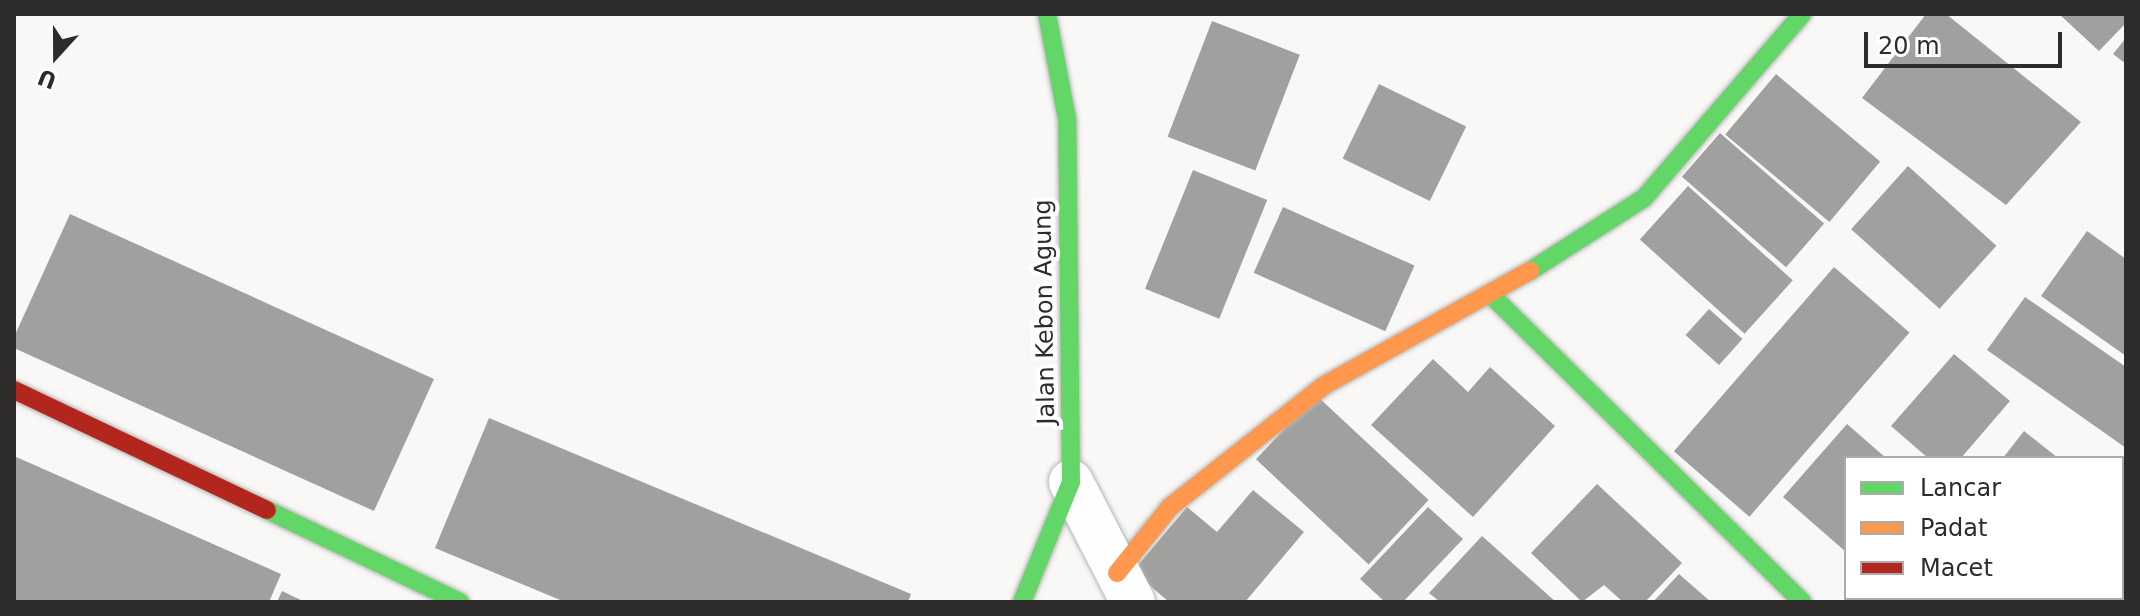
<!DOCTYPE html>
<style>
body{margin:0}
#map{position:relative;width:2140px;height:616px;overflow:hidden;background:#f9f8f6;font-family:"DejaVu Sans",sans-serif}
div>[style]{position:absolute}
.building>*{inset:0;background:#a0a09f;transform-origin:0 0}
.roads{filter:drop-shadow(0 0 2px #b6b5b4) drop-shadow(0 0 2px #b6b5b4)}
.street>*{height:44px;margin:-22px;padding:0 22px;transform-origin:22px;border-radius:22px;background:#fefefe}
.fast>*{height:18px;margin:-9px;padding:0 9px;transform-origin:9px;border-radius:9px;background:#63d668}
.slow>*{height:18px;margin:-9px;padding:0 9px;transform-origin:9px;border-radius:9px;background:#ff974d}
.jam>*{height:18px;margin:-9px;padding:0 9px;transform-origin:9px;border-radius:9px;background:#b3261e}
span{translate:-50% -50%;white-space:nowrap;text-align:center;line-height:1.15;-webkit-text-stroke:8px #fff;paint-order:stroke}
.street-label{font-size:24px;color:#2d2c2b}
.frame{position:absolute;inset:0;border:16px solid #2d2c2b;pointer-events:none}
.legend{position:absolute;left:1844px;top:456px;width:280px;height:144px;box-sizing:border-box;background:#fff;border:2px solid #ababaa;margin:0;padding:10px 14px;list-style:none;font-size:24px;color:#2d2c2b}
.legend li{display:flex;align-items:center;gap:16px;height:40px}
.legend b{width:40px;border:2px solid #ababaa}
.north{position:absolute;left:16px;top:16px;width:80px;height:80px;-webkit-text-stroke:6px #fff;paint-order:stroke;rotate:201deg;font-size:22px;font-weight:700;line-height:32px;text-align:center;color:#2d2c2b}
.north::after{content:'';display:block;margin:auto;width:28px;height:36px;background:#2d2c2b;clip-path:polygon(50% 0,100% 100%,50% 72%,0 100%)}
.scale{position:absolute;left:1864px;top:32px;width:198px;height:36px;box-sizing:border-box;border:4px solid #2d2c2b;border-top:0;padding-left:10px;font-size:24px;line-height:28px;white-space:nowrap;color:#2d2c2b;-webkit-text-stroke:6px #fff;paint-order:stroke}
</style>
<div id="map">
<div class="building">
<div style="clip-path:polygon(1926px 14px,1946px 14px,2081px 122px,2006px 205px,1862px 98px)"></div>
<div style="clip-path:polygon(2059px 14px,2126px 14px,2126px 23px,2099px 51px)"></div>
<div style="left:1212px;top:21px;width:94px;height:124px;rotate:21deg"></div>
<div style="clip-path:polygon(2126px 38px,2126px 64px,2113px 54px)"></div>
<div style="left:1776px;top:74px;width:136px;height:79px;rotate:40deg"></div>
<div style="left:1379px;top:84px;width:97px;height:83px;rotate:26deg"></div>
<div style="left:1720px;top:133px;width:138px;height:58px;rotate:41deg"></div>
<div style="left:1908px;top:166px;width:119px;height:85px;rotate:42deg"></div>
<div style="left:1193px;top:170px;width:80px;height:128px;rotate:22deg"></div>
<div style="left:1688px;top:186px;width:141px;height:72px;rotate:42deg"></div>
<div style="left:1283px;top:207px;width:144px;height:72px;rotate:24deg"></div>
<div style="clip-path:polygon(70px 214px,434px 379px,374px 511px,14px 348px,14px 337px)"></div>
<div style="clip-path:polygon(2087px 231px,2126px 259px,2126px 356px,2041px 296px)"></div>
<div style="left:1834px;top:267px;width:100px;height:244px;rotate:41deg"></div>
<div style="clip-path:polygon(2025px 297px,2126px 367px,2126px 448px,1987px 350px)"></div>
<div style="left:1709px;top:309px;width:45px;height:35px;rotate:42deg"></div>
<div style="clip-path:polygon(1954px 354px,2010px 401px,1961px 458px,1928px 458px,1891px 426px)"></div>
<div style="clip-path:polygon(1433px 359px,1468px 392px,1490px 367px,1555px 426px,1473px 517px,1371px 425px)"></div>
<div style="left:1316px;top:395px;width:154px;height:88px;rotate:43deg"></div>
<div style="clip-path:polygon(489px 418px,911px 594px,908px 602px,565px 602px,435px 548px)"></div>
<div style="clip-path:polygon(1847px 424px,1886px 458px,1846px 458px,1846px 552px,1783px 497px)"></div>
<div style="clip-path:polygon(2024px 431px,2058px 458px,2003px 458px)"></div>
<div style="clip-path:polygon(14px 456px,281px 574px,269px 602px,14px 602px)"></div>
<div style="clip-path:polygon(1597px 484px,1682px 563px,1645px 602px,1623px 602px,1604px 585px,1582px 602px,1531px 553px)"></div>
<div style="clip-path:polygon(1253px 490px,1304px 532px,1245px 602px,1169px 602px,1133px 571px,1187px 507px,1217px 532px)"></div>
<div style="clip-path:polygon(1428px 507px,1463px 539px,1403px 602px,1385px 602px,1360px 579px)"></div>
<div style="clip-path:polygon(1482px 536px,1556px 602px,1440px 602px,1429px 593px)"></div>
<div style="clip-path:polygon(1679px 574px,1711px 602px,1653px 602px)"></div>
<div style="clip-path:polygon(282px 591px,305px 602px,277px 602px)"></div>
<div style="left:1894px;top:598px;width:139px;height:6px"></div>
</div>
<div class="roads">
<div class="street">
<div style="left:1071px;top:482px;width:135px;rotate:62.7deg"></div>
<div style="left:2122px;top:589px;width:6px;rotate:-51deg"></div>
</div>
<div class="fast">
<div style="left:1530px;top:271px;width:135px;rotate:-32.6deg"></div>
<div style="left:1644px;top:198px;width:243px;rotate:-49.3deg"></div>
<div style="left:1492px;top:296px;width:436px;rotate:44.6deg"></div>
<div style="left:267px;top:510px;width:214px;rotate:25.5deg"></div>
<div style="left:1022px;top:602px;width:130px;rotate:-67.8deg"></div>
<div style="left:1071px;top:482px;width:363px;rotate:-90.6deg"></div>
<div style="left:1067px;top:119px;width:107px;rotate:-100.8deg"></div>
</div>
<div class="slow">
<div style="left:1117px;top:573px;width:85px;rotate:-51.2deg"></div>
<div style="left:1170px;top:507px;width:195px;rotate:-38.3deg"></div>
<div style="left:1323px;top:386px;width:237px;rotate:-29.1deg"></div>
</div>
<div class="jam">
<div style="left:14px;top:390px;width:280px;rotate:25.4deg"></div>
</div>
</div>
<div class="street-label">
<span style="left:1045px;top:312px;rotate:-91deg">Jalan Kebon Agung</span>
</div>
<div class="frame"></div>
<ul class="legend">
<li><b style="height:10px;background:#63d668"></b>Lancar</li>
<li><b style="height:10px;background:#ff974d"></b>Padat</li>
<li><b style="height:10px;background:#b3261e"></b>Macet</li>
</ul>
<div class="north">U</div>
<div class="scale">20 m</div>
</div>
